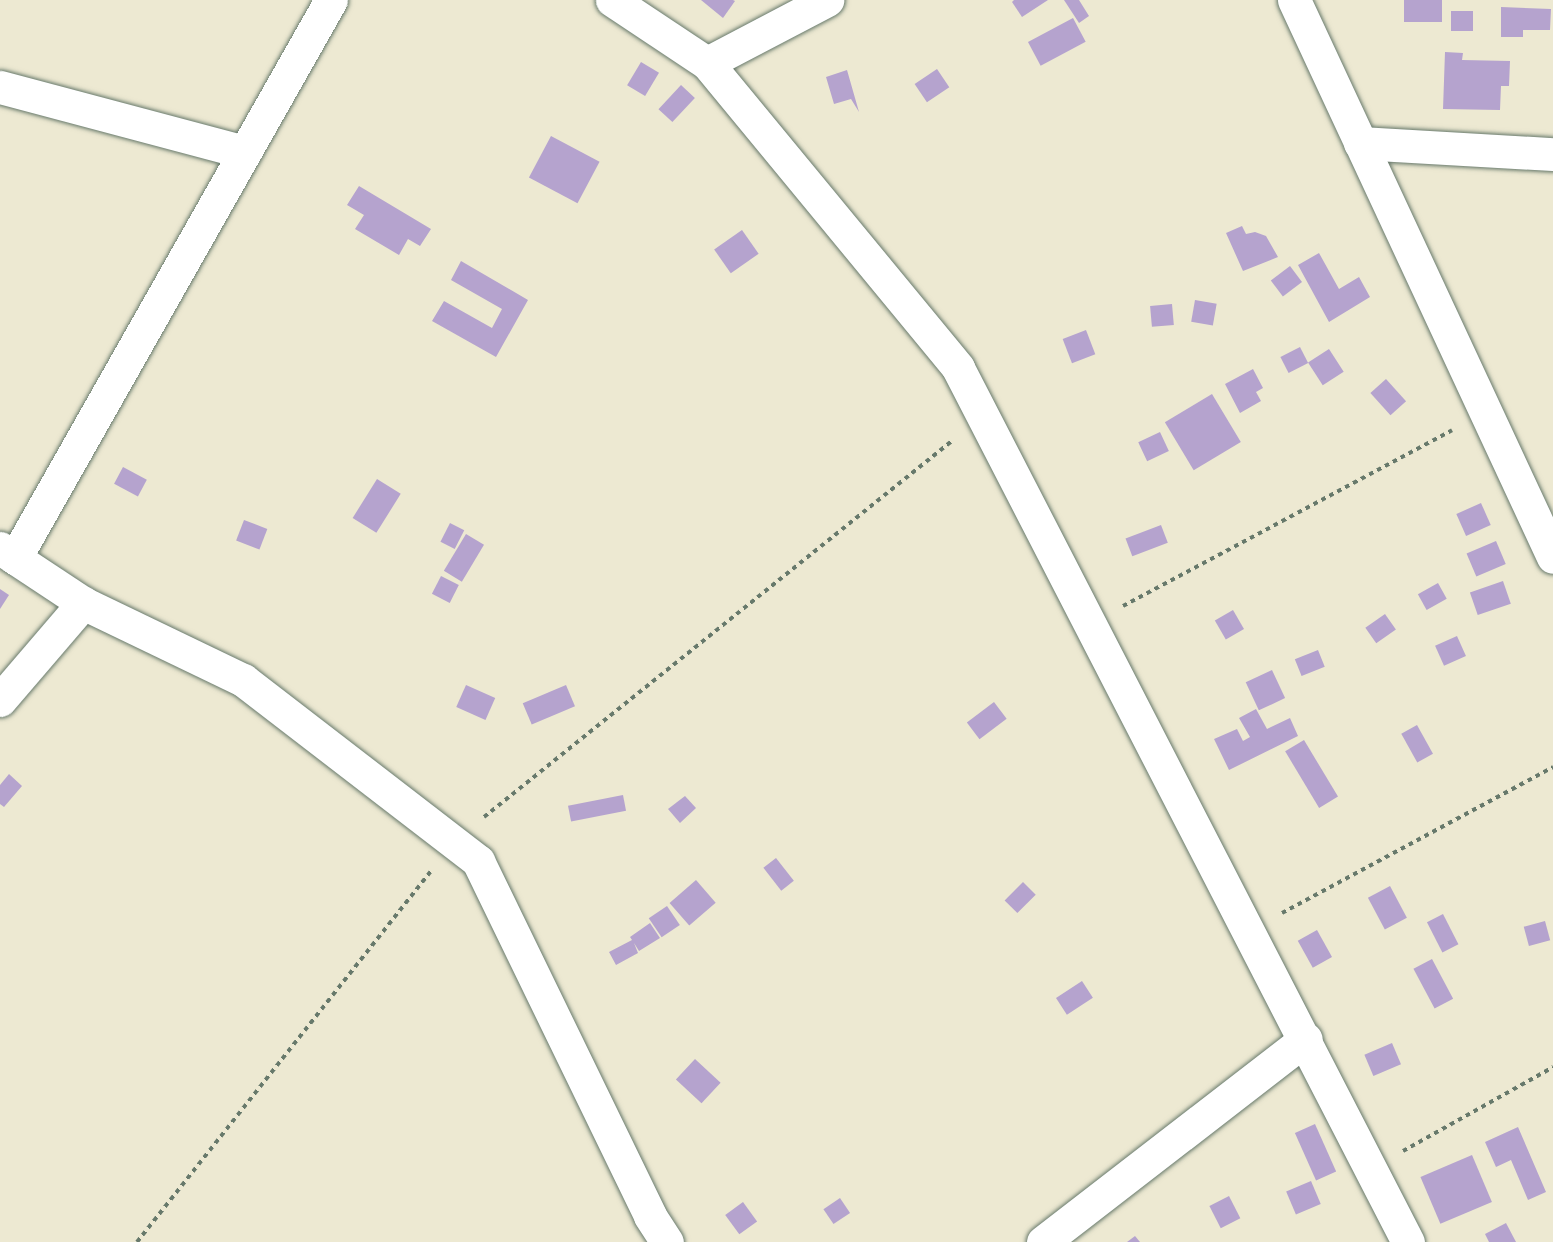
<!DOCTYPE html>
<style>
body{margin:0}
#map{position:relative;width:1553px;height:1242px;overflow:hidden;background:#ede9d2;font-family:"IM FELL French Canon",serif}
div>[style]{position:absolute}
.building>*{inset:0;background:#b5a3ce;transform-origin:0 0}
.path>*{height:4px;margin-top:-2px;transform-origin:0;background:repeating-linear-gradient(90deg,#67796b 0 4.5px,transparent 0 9px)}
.roads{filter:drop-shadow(0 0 2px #67796b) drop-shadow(0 0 2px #67796b)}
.street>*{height:33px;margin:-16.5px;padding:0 16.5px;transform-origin:16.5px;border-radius:16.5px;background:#fff}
span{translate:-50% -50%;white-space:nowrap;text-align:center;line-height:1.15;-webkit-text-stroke:4.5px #f6f6f2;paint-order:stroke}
</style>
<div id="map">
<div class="building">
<div style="clip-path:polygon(701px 0,733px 0,735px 1px,723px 18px)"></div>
<div style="clip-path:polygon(1014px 0,1048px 0,1022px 17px,1012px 2px)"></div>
<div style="clip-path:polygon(1064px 0,1079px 0,1089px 16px,1079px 23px)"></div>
<div style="left:1404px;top:0;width:38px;height:22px"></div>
<div style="clip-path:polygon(1501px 7px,1551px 9px,1550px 30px,1523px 30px,1523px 37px,1501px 37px)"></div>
<div style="left:1451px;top:11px;width:22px;height:20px"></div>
<div style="left:1073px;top:18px;width:27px;height:51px;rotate:62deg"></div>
<div style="clip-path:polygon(1445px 52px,1463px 53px,1462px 60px,1510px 61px,1509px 86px,1501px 86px,1500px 110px,1443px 109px)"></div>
<div style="left:641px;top:62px;width:21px;height:27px;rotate:31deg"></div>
<div style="left:937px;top:69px;width:22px;height:27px;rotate:56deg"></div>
<div style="clip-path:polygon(847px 70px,859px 112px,851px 99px,834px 104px,826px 77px)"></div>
<div style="left:681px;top:85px;width:19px;height:33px;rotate:43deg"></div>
<div style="left:551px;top:136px;width:55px;height:47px;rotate:28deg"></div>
<div style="clip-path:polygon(359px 186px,431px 229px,420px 246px,408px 239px,399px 255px,355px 229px,364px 215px,347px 205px)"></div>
<div style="clip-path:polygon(1242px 226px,1246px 234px,1255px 232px,1266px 236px,1278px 257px,1243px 271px,1226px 233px)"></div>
<div style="left:742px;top:230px;width:29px;height:34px;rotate:55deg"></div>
<div style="clip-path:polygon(1319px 253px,1339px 289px,1359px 277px,1370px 297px,1329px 322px,1298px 265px)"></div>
<div style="clip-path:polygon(461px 261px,528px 300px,496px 357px,432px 321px,444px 301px,492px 328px,502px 309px,451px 280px)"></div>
<div style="left:1290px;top:266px;width:20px;height:24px;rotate:53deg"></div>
<div style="left:1195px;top:300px;width:22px;height:22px;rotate:10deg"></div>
<div style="left:1172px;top:304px;width:21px;height:22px;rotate:85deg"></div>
<div style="left:1086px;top:330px;width:26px;height:25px;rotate:69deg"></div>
<div style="left:1300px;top:347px;width:18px;height:22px;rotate:63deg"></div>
<div style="left:1329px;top:349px;width:27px;height:25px;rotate:57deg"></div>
<div style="clip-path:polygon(1253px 369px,1263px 388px,1256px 392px,1261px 401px,1240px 413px,1225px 384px)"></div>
<div style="left:1386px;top:379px;width:30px;height:21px;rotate:48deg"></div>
<div style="left:1212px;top:394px;width:56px;height:55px;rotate:59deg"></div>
<div style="left:1160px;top:432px;width:21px;height:24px;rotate:65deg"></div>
<div style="left:123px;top:467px;width:27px;height:19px;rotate:28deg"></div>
<div style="left:377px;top:479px;width:28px;height:46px;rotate:32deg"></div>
<div style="left:1481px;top:503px;width:24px;height:27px;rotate:66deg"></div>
<div style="left:244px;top:520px;width:25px;height:22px;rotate:21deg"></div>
<div style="left:450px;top:523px;width:16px;height:21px;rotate:27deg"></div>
<div style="left:1161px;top:525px;width:19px;height:38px;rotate:69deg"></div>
<div style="left:466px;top:534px;width:21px;height:43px;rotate:31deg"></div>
<div style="left:1496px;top:541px;width:25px;height:32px;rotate:67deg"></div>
<div style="left:441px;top:576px;width:20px;height:20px;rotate:27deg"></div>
<div style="left:1503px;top:581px;width:24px;height:35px;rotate:71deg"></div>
<div style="left:1438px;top:583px;width:18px;height:23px;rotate:61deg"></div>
<div style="clip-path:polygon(0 589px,9px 595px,0 609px)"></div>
<div style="left:1233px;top:610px;width:22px;height:21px;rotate:60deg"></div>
<div style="left:1385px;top:614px;width:19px;height:24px;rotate:55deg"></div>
<div style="left:1457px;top:636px;width:22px;height:24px;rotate:66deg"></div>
<div style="left:1318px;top:650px;width:18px;height:25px;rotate:68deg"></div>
<div style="left:1272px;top:670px;width:31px;height:29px;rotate:65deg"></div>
<div style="left:466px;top:685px;width:32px;height:24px;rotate:24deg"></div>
<div style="left:566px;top:685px;width:23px;height:47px;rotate:67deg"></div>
<div style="left:994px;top:702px;width:21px;height:34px;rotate:53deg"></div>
<div style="clip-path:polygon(1256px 709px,1267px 729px,1290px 718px,1298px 736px,1229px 770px,1214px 739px,1237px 729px,1243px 741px,1250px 737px,1239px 718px)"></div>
<div style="left:1417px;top:725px;width:33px;height:18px;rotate:61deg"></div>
<div style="left:1304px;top:740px;width:66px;height:22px;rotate:59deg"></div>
<div style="clip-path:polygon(9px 774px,22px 786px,4px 807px,0 804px,0 785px)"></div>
<div style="left:623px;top:795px;width:16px;height:56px;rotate:79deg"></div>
<div style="clip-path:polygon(685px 796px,696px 808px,680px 823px,668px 809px)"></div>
<div style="left:776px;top:858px;width:29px;height:16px;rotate:52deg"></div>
<div style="left:696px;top:880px;width:30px;height:35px;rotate:49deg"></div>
<div style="left:1023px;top:882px;width:18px;height:26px;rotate:45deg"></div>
<div style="left:1390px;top:886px;width:36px;height:25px;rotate:62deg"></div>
<div style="left:667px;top:906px;width:23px;height:22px;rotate:56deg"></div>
<div style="left:1443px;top:914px;width:34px;height:18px;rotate:63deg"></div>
<div style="left:1545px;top:921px;width:20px;height:22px;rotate:75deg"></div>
<div style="clip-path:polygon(650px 923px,660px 938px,639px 951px,634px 943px,638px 953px,616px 965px,609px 952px,632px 940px,630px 937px)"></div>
<div style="left:1317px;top:930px;width:31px;height:22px;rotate:61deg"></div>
<div style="left:1432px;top:959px;width:45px;height:21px;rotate:62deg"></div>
<div style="left:1082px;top:981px;width:20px;height:31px;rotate:57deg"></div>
<div style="left:1392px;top:1043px;width:23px;height:30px;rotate:67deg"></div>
<div style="left:695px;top:1059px;width:35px;height:28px;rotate:43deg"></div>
<div style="left:1315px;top:1124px;width:52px;height:22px;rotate:66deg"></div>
<div style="clip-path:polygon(1518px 1127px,1546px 1192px,1528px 1200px,1511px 1160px,1496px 1167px,1485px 1142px)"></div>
<div style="left:1472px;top:1155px;width:51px;height:56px;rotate:67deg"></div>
<div style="left:1311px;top:1181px;width:25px;height:27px;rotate:67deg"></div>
<div style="left:1229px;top:1196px;width:25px;height:22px;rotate:63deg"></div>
<div style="left:840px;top:1198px;width:18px;height:20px;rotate:56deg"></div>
<div style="left:743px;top:1202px;width:24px;height:22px;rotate:54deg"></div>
<div style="clip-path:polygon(1506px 1223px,1516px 1242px,1489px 1242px,1485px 1234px)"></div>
<div style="clip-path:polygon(1135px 1236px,1140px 1242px,1127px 1242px)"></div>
</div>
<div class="path">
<div style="left:1123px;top:606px;width:373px;rotate:-28.1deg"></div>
<div style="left:484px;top:817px;width:602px;rotate:-38.79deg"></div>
<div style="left:1282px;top:913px;width:308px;rotate:-28.3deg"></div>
<div style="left:1403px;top:1151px;width:172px;rotate:-29.2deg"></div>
<div style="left:137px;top:1242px;width:473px;rotate:-51.6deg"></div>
</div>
<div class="roads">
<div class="street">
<div style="left:612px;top:0;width:114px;rotate:33.6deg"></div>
<div style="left:707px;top:63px;width:395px;rotate:50.5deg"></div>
<div style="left:958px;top:368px;width:983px;rotate:62.76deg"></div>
<div style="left:1294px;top:0;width:614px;rotate:65.06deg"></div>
<div style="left:707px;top:63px;width:136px;rotate:-27.7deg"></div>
<div style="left:0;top:87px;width:253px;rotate:14.9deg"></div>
<div style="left:1360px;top:143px;width:193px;rotate:3.3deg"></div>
<div style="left:0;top:548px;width:100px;rotate:33.5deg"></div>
<div style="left:83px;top:603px;width:178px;rotate:25.7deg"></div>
<div style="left:243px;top:680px;width:297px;rotate:37.6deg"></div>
<div style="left:478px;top:861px;width:394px;rotate:64.1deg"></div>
<div style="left:650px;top:1216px;width:31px;rotate:57deg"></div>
<div style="left:15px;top:558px;width:641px;rotate:-60.48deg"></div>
<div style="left:0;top:700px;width:128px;rotate:-49.4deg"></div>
<div style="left:1043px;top:1242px;width:332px;rotate:-37.7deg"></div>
</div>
</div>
</div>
